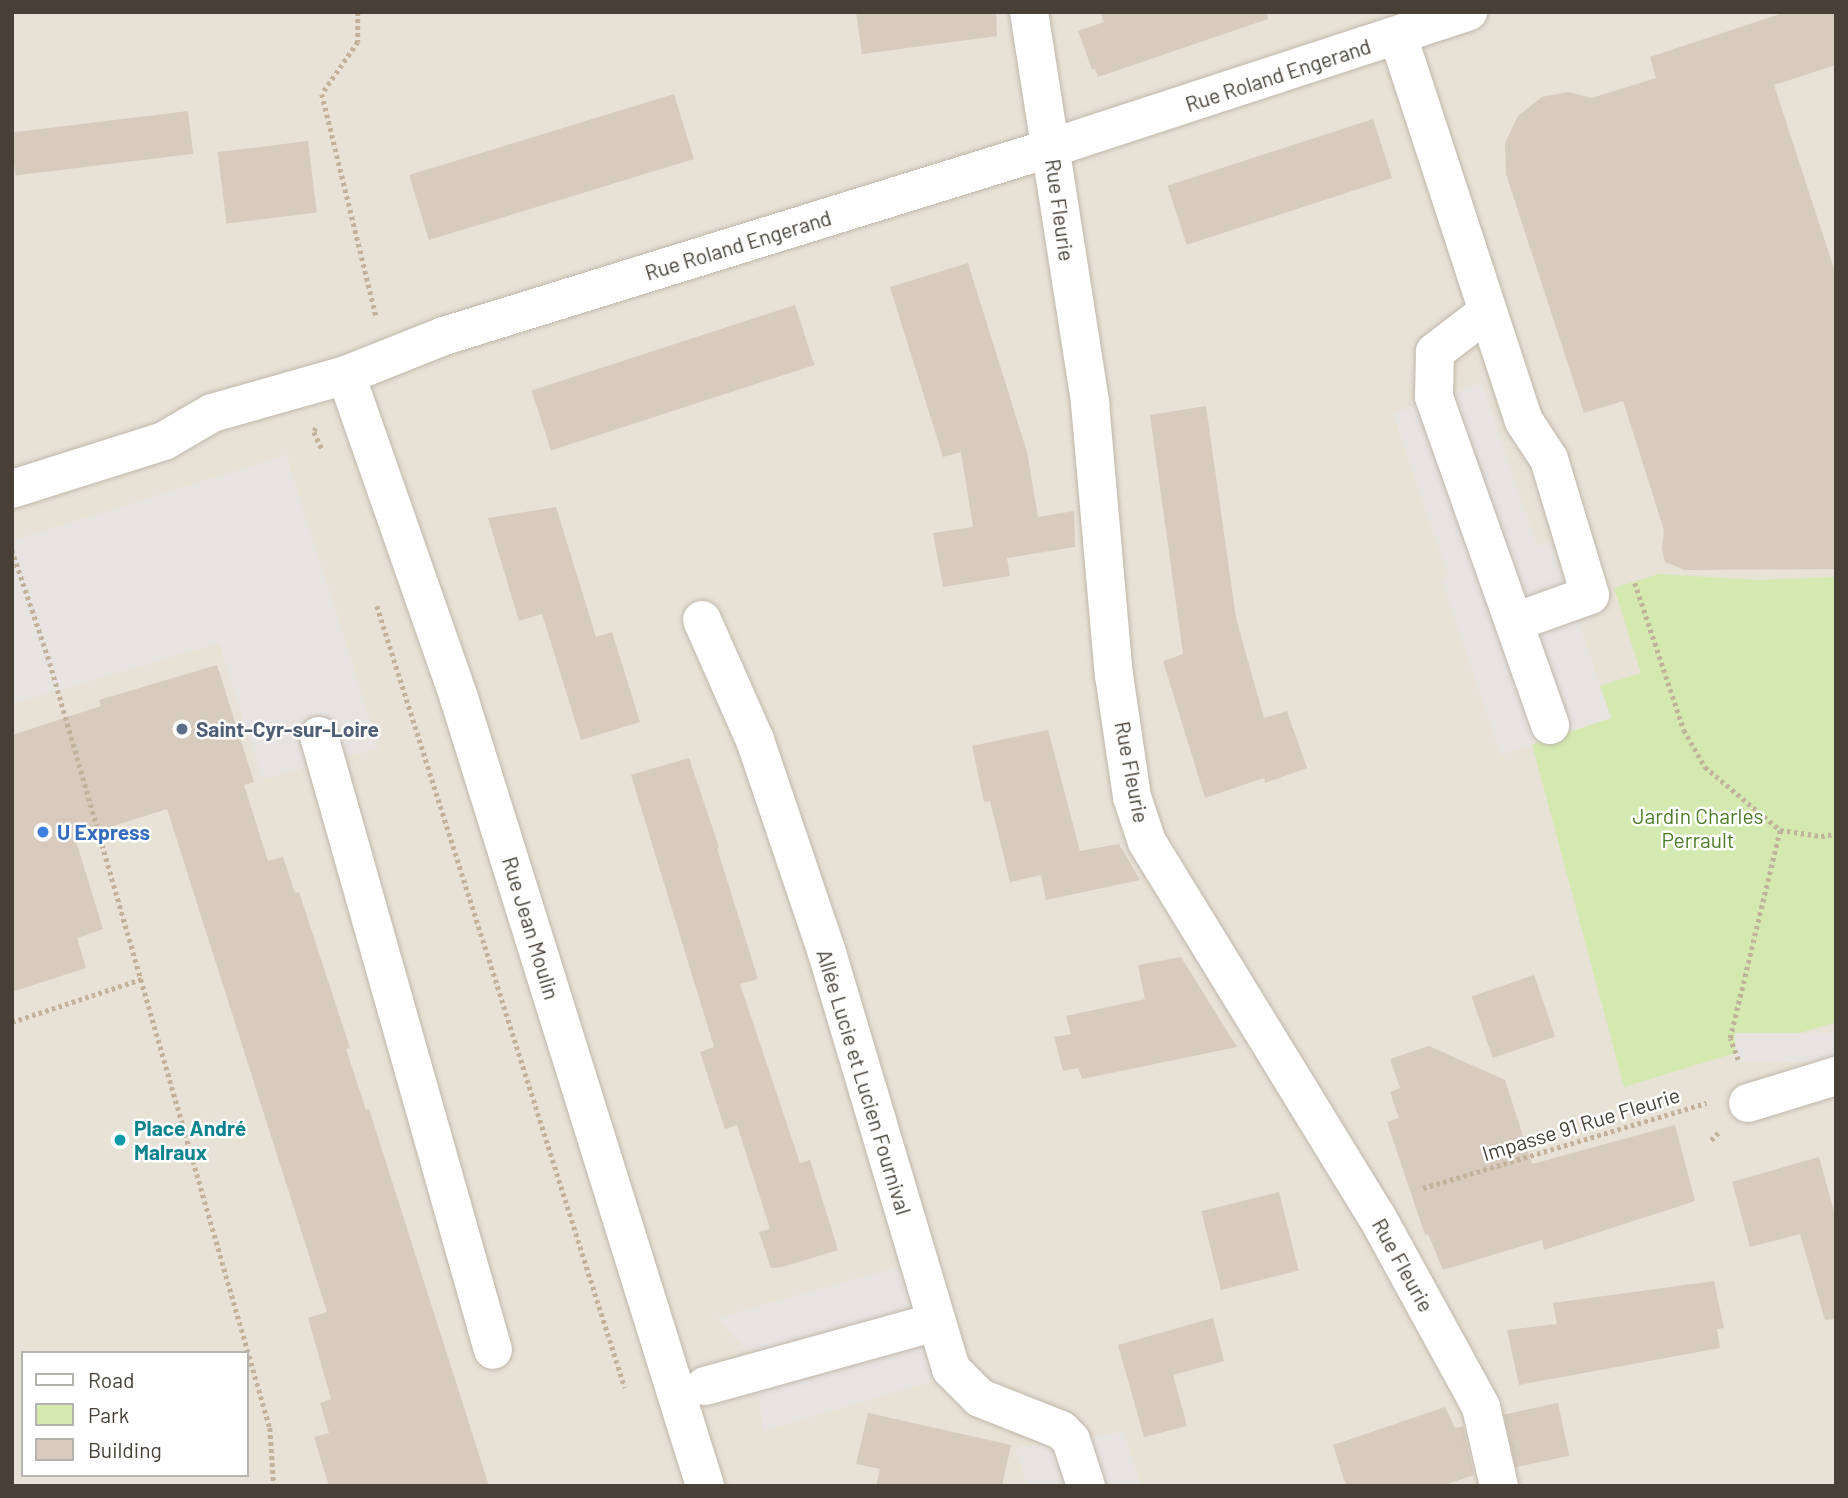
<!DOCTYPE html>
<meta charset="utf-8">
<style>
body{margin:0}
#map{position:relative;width:1848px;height:1498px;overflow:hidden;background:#f4f0e8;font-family:Barlow,sans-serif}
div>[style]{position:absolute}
.residential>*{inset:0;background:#e8e1d6}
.green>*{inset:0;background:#d3e9b0}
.parking>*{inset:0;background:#e6e3e0;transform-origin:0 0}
.building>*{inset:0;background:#d6cbbd;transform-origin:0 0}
.path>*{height:4.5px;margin-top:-2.25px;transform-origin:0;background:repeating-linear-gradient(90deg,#c2b29b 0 3.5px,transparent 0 7px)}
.roads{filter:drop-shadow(0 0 2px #c0b7aa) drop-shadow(0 0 2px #c0b7aa)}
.minor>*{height:38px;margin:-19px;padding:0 19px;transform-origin:19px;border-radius:19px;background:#fff}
.dots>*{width:19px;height:19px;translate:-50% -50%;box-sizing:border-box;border:4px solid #fff;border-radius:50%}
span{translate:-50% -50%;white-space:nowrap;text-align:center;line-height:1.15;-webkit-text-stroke:5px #fff;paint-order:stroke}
.street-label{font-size:21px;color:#484036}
.service-label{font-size:21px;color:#4e5e75;font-weight:700}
.left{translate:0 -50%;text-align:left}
.park-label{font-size:21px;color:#4d7c28}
.shop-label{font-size:21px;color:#366cbe;font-weight:700}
.culture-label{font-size:21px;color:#0d838f;font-weight:700}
.frame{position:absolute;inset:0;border:14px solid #484036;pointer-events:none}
.legend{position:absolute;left:21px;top:1351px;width:228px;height:126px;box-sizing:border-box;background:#fff;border:2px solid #b6b3af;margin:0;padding:9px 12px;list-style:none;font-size:21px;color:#484036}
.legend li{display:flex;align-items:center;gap:14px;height:35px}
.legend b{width:35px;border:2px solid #b6b3af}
</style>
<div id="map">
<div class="residential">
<div style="clip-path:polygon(evenodd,12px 12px,1836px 12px,1836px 1486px,12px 1486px,12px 12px,23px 1353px,247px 1353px,247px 1475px,23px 1475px,23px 1353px)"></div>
</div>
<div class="green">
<div style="clip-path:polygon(1659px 574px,1757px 580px,1836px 577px,1836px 1022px,1624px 1087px,1532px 744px,1611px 718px,1600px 686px,1641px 673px,1614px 588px)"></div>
</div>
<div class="parking">
<div style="clip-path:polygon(1482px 383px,1537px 546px,1551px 542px,1611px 718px,1501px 755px,1441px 579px,1448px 576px,1393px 413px)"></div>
<div style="clip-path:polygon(286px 455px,379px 748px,262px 779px,219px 643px,12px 704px,12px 541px)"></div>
<div style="left:1836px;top:1033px;width:29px;height:101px;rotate:90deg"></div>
<div style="clip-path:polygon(905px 1265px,933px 1381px,763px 1431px,756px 1360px,717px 1318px)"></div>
<div style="clip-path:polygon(1123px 1432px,1141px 1486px,1028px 1486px,1015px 1448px)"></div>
</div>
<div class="building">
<div style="clip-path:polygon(856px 12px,996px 12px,997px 36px,862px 54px)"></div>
<div style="clip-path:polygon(1100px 12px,1267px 12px,1268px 19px,1098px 77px,1095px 69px,1092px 69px,1078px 31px,1104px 22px)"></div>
<div style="clip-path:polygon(1786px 12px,1836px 12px,1836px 65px,1774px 85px,1836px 275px,1836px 569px,1685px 570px,1665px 562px,1662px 549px,1664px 530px,1623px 401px,1584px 413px,1506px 174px,1505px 143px,1518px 116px,1542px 97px,1568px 92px,1592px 98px,1656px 78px,1650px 57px)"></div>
<div style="left:674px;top:94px;width:68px;height:277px;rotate:73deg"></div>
<div style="left:188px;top:111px;width:43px;height:179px;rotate:83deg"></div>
<div style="left:1373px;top:119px;width:62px;height:216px;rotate:72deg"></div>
<div style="left:308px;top:141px;width:72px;height:91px;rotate:83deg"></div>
<div style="clip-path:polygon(968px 263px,1027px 452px,1038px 517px,1074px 511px,1075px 547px,1007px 558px,1010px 576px,943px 587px,933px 533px,973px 527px,961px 452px,943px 457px,890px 287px)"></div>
<div style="left:795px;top:305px;width:63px;height:277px;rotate:72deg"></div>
<div style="clip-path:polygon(1206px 406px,1236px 618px,1264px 718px,1287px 711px,1307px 768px,1265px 783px,1264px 778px,1205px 798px,1163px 661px,1183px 654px,1150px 415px)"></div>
<div style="clip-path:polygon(556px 507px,596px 637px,612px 632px,640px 722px,581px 740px,542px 614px,519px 621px,488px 518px)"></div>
<div style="clip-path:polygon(217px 665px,254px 782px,244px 785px,268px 861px,283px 857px,295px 893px,299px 892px,350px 1048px,346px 1049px,366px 1110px,369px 1109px,489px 1486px,329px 1486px,314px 1437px,329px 1433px,320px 1403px,331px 1399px,308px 1318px,327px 1312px,167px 809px,75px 838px,103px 929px,77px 938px,86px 968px,12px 992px,12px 735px,101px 706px,99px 700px)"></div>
<div style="clip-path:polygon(1048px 730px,1080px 851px,1119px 844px,1140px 880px,1046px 900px,1041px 875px,1010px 882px,990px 801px,984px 802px,972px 746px)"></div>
<div style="clip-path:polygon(689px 758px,719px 847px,717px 848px,758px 979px,740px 984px,800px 1163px,810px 1160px,838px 1250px,782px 1267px,771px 1268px,759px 1232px,770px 1229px,737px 1125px,725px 1129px,700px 1052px,714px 1047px,631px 775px)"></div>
<div style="clip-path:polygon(1181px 957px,1237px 1047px,1082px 1079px,1078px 1068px,1063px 1071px,1054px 1037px,1071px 1034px,1066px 1016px,1145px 999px,1138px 965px)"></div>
<div style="left:1534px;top:975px;width:65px;height:66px;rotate:71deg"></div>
<div style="clip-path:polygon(1429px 1046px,1505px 1080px,1532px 1164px,1675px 1125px,1695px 1201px,1544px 1250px,1542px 1240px,1443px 1270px,1428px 1234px,1425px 1235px,1387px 1122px,1399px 1118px,1390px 1092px,1400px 1088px,1390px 1059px)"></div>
<div style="clip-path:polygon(1819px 1157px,1836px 1219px,1836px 1319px,1825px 1320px,1800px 1234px,1750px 1247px,1732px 1182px)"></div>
<div style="left:1279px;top:1192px;width:81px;height:80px;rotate:76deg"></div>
<div style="clip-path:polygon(1714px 1281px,1724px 1328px,1717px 1329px,1720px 1348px,1519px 1385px,1507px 1330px,1557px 1324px,1553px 1303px)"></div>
<div style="clip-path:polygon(1213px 1318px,1224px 1361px,1173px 1375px,1187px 1426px,1144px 1437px,1118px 1345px)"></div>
<div style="left:1558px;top:1403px;width:54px;height:55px;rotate:78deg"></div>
<div style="clip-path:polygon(1445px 1407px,1455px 1428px,1463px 1426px,1474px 1475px,1442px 1486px,1346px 1486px,1333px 1445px)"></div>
<div style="clip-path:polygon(868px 1413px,1011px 1445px,1002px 1486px,876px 1486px,880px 1469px,856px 1464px)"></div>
</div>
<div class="path">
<div style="left:358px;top:12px;width:30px;rotate:90deg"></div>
<div style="left:358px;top:42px;width:63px;rotate:124.7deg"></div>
<div style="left:322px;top:94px;width:228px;rotate:76.3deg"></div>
<div style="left:316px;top:428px;width:4px;rotate:117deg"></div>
<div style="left:314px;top:432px;width:19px;rotate:65deg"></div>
<div style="left:12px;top:550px;width:119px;rotate:71.4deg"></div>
<div style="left:50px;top:663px;width:796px;rotate:73.96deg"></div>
<div style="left:270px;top:1428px;width:58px;rotate:86.1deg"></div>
<div style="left:1635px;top:583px;width:155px;rotate:71.6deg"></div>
<div style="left:1684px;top:730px;width:43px;rotate:60.4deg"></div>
<div style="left:1705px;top:767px;width:98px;rotate:40deg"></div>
<div style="left:1780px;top:830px;width:41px;rotate:8.3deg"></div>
<div style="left:1821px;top:836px;width:15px;rotate:-8deg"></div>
<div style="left:377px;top:606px;width:820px;rotate:72.4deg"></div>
<div style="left:12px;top:1022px;width:137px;rotate:-18.3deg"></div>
<div style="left:1738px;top:1060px;width:23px;rotate:-110deg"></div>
<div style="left:1730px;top:1038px;width:214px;rotate:-76.5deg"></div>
<div style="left:1711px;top:1140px;width:10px;rotate:-45deg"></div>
<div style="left:1423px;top:1188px;width:296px;rotate:-16.7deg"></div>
</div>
<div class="roads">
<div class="minor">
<div style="left:1029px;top:12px;width:396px;rotate:81.1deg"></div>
<div style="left:1090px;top:403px;width:273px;rotate:85deg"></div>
<div style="left:1114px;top:675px;width:123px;rotate:81.6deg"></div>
<div style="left:1132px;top:797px;width:47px;rotate:71.6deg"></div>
<div style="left:1147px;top:842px;width:438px;rotate:58.5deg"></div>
<div style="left:1376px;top:1215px;width:219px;rotate:61.3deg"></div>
<div style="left:1481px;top:1407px;width:81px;rotate:77.2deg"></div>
<div style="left:1398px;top:36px;width:405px;rotate:71.9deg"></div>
<div style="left:1524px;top:421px;width:45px;rotate:56.7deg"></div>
<div style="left:1549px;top:459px;width:142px;rotate:73.2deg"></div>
<div style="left:1590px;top:595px;width:80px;rotate:160.2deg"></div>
<div style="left:1487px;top:312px;width:66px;rotate:142.4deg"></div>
<div style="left:1435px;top:352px;width:45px;rotate:91.3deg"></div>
<div style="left:1434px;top:397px;width:348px;rotate:70.5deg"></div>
<div style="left:346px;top:375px;width:342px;rotate:70.7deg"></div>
<div style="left:459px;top:698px;width:826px;rotate:72.66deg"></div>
<div style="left:12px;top:489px;width:159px;rotate:-17.5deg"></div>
<div style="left:164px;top:441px;width:56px;rotate:-30.3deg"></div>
<div style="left:212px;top:413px;width:139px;rotate:-15.8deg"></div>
<div style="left:346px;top:375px;width:105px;rotate:-21.7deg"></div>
<div style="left:444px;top:336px;width:635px;rotate:-17.21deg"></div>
<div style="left:1051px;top:148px;width:439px;rotate:-18.1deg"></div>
<div style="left:702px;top:620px;width:131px;rotate:66.2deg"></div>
<div style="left:755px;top:740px;width:225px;rotate:71.3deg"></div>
<div style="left:827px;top:953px;width:434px;rotate:73.4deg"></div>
<div style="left:951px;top:1369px;width:41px;rotate:45deg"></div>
<div style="left:980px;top:1398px;width:87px;rotate:21.6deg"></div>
<div style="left:1061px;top:1430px;width:14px;rotate:45deg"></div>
<div style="left:1071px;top:1440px;width:48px;rotate:71.9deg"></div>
<div style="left:319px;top:736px;width:638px;rotate:74.18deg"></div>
<div style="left:1748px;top:1103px;width:92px;rotate:-17.1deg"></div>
<div style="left:705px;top:1386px;width:240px;rotate:-15.5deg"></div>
</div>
</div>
<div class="dots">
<div style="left:182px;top:729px;background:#5c6f8a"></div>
<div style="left:43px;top:832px;background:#3f7fe0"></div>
<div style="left:120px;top:1140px;background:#0f9aa8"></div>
</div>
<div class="street-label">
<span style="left:1278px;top:75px;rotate:-18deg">Rue Roland Engerand</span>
<span style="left:1060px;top:210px;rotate:82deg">Rue Fleurie</span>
<span style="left:738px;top:245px;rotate:-17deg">Rue Roland Engerand</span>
<span style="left:1132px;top:772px;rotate:79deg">Rue Fleurie</span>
<span style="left:531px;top:928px;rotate:73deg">Rue Jean Moulin</span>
<span style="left:864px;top:1082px;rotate:73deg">Allée Lucie et Lucien Fournival</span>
<span style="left:1581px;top:1124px;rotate:-17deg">Impasse 91 Rue Fleurie</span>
<span style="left:1403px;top:1265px;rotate:61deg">Rue Fleurie</span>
</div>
<div class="service-label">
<span class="left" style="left:196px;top:729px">Saint-Cyr-sur-Loire</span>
</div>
<div class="park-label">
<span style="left:1698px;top:828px">Jardin Charles<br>Perrault</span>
</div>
<div class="shop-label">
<span class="left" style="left:57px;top:832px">U Express</span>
</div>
<div class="culture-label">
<span class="left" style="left:134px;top:1140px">Place André<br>Malraux</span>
</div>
<div class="frame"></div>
<ul class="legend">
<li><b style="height:9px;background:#fff"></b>Road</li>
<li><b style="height:19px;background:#d3e9b0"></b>Park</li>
<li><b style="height:19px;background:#d6cbbd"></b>Building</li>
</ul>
</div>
